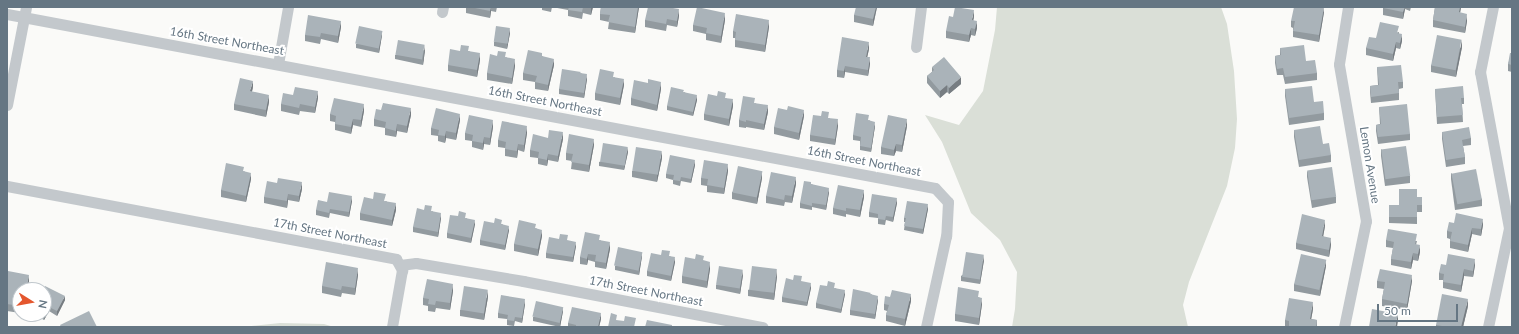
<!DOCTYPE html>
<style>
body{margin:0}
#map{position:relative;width:1519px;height:334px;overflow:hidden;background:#fafaf8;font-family:Lato,sans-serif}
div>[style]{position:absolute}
.green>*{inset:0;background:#dadfd7}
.street>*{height:11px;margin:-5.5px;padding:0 5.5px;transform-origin:5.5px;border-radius:5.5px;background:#c3c8cc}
.wall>*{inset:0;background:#929a9f}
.shaded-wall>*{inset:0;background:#777d82}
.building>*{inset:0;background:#aab3b9;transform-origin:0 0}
span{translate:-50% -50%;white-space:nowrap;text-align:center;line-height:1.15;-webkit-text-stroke:4px #fff;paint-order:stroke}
.street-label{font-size:12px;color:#657683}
.frame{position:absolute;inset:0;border:8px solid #657683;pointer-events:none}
.north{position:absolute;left:12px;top:282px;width:40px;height:40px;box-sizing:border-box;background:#fff;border:1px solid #c1c8cd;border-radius:50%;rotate:101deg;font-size:11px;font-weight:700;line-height:16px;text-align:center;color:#657683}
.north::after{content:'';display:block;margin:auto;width:14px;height:18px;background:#e4572e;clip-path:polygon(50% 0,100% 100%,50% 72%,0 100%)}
.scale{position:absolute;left:1377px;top:304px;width:81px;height:18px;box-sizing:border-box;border:2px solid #657683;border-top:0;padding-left:5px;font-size:12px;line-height:14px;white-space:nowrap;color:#657683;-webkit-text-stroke:3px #fff;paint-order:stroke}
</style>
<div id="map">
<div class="green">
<div style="clip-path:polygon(997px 7px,1221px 7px,1227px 24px,1234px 71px,1237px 119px,1235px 148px,1227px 186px,1189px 282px,1183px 305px,1188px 327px,1012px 327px,1015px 309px,1017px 272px,1000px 240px,971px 213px,942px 142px,925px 115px,959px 125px,983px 91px,995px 30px)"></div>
<div style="clip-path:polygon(280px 323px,324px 324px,334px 327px,242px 327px)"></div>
</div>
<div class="street">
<div style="left:442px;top:12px;width:5px;rotate:-79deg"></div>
<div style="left:7px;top:14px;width:944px;rotate:10.62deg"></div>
<div style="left:935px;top:188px;width:19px;rotate:47deg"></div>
<div style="left:948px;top:202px;width:34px;rotate:93deg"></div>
<div style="left:946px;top:236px;width:93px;rotate:102.4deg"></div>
<div style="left:916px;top:47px;width:40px;rotate:-82.9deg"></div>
<div style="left:278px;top:64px;width:58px;rotate:-80deg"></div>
<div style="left:7px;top:105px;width:100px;rotate:-79deg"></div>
<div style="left:7px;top:186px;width:396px;rotate:10.6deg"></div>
<div style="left:396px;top:259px;width:13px;rotate:61deg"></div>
<div style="left:402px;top:270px;width:58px;rotate:100deg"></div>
<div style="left:400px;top:265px;width:16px;rotate:-7deg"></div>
<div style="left:416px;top:263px;width:109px;rotate:9.5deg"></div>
<div style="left:523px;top:281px;width:244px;rotate:10.9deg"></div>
<div style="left:1344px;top:327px;width:108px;rotate:-78.3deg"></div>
<div style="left:1366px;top:221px;width:159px;rotate:-99.8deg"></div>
<div style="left:1339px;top:64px;width:58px;rotate:-81deg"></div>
<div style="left:1488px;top:327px;width:101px;rotate:-78deg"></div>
<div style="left:1509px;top:228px;width:159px;rotate:-100.5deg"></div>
<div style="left:1480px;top:72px;width:66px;rotate:-78.7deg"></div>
</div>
<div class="wall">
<div style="clip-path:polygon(466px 7px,497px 7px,496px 12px,491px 11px,490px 18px,466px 13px)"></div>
<div style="clip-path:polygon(542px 7px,593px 7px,591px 15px,583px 13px,582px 19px,568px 16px,568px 10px,552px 7px,551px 12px,542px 10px)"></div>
<div style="clip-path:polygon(601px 7px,639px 7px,635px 33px,608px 29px,609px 22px,600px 20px,600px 14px)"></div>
<div style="clip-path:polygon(877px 7px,873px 26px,854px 22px,854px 15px)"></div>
<div style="clip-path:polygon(1383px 7px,1411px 7px,1410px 11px,1405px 9px,1403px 19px,1383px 15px)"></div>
<div style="clip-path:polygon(1435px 7px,1461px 7px,1460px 13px,1467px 21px,1465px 33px,1433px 27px,1433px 20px)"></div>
<div style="clip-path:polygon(1324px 12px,1319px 42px,1293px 37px,1293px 28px,1291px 27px,1291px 21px)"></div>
<div style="clip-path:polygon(679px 16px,677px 27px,667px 25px,666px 31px,645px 27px,645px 20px)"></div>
<div style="clip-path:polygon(974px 17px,973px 20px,977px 28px,975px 36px,971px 35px,969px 42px,946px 38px,946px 31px)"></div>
<div style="clip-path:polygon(725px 20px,721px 43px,706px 40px,706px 34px,693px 31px,693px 25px)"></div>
<div style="clip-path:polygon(341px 27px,338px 43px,321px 39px,320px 44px,305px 41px,305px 35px)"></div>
<div style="clip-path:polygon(769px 27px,765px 52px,735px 47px,735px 38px,733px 38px,733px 31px)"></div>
<div style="clip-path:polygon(1399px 32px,1399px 34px,1402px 41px,1400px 49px,1396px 48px,1393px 61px,1366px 55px,1366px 48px,1376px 38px)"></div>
<div style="clip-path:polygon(510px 33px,507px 49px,494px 46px,494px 42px)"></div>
<div style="clip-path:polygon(382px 35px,379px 53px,356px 48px,356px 44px)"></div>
<div style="clip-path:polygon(1462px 47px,1456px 77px,1431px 72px,1431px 65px)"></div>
<div style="clip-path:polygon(1280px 48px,1306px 61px,1317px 73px,1317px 80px,1285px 84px,1283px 75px,1277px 75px,1275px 63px,1275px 56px,1280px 55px)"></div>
<div style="clip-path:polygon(869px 49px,867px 57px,870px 64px,868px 76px,845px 72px,844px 78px,837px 77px,837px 70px)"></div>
<div style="clip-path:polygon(425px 50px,423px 65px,395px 59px,395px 55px)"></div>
<div style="clip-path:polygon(460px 51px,469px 51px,480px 60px,477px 77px,448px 71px,448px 65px)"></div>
<div style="clip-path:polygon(1512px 53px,1512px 72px,1508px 71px,1508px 64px)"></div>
<div style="clip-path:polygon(542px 56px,554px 65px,548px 91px,535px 89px,535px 82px,523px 80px,523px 73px)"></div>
<div style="clip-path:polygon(506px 57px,515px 66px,512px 84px,487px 80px,487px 73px)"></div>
<div style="clip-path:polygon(932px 67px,961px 84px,949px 94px,947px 92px,940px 98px,927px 83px,927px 76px,932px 72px)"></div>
<div style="clip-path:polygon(1377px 67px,1403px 82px,1403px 88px,1399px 89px,1399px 100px,1371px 103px,1370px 92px,1370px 86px,1378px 85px)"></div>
<div style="clip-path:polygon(581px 73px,587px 79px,584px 98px,559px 94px,559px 89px)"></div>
<div style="clip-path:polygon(614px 77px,624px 85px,620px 105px,595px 100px,595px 93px)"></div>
<div style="clip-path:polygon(648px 83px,661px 89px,657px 111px,631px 105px,631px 98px)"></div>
<div style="clip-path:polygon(253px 87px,252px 92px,269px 102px,266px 117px,234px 110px,234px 104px)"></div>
<div style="clip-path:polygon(1285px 89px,1314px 102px,1324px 113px,1324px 120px,1289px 125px,1285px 96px)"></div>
<div style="clip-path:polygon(1435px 89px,1464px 98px,1464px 104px,1462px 104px,1463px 122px,1437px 124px)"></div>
<div style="clip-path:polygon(684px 92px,697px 100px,693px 116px,667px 110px,667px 106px)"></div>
<div style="clip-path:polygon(293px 95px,318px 98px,315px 113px,300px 111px,299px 115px,281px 111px,281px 104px)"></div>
<div style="clip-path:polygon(726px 98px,733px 106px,729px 126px,704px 120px,704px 114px)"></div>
<div style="clip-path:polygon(755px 103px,768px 112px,764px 130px,746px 127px,746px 128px,739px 127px,739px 120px)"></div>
<div style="clip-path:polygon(1379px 107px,1410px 134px,1410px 140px,1378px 144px,1376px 131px,1376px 125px,1380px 124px)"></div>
<div style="clip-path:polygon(364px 111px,361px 127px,353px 125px,351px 134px,335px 130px,335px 122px,330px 121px,330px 114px)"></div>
<div style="clip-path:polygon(411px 115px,407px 133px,397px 131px,396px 137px,385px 135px,385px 128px,374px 126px,374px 119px)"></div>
<div style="clip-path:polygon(804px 116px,799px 140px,774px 134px,774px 127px)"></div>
<div style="clip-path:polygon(829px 118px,838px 126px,835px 145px,810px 141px,810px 135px)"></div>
<div style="clip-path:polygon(460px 120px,456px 140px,446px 138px,445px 143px,438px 141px,438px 136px,431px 135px,431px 128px)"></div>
<div style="clip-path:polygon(869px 120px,875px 126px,871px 152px,860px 150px,860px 141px,853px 140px,853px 135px)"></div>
<div style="clip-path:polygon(907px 126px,902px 152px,896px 151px,894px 156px,881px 154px,881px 147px)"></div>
<div style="clip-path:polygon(493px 127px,490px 145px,484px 144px,483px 150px,472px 147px,472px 141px,465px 140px,465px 133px)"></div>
<div style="clip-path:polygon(1294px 130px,1323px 144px,1331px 155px,1331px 162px,1299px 167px,1294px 137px)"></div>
<div style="clip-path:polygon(1442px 132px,1471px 138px,1471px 145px,1463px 146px,1465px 157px,1465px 164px,1446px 167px,1442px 139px)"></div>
<div style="clip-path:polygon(527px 133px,524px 152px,518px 150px,517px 158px,505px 156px,505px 148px,498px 147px,498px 140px)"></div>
<div style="clip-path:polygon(548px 138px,563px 139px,558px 162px,548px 160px,547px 166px,538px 164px,538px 158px,530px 157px,530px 150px)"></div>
<div style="clip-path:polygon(594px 145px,589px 172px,571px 169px,572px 161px,566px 160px,566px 153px)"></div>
<div style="clip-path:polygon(1381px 149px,1410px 176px,1410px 183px,1385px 186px,1381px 156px)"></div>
<div style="clip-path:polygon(628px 152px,624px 170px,599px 166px,599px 162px)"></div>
<div style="clip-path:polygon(662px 158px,657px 182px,632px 177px,632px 171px)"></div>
<div style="clip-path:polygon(695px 165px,691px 183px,681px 181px,680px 186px,673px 184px,673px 180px,666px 178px,666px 174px)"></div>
<div style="clip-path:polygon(244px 171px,251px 179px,246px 202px,221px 197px,221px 190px)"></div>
<div style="clip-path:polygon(728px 171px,724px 194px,707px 192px,707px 186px,701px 185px,701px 178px)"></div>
<div style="clip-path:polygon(1307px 171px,1336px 197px,1336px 203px,1312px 208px,1307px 177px)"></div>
<div style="clip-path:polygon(1451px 173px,1482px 199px,1482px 206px,1455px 210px,1451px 179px)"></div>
<div style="clip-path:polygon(762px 178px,757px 204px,732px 199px,732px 192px)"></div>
<div style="clip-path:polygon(796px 184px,792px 203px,785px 202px,784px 206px,766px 203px,766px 196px)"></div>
<div style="clip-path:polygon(811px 184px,829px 192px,826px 210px,812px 207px,812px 210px,800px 208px,800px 203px)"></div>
<div style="clip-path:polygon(302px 189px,299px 202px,288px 200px,287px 208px,264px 203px,264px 197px)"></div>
<div style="clip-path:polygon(864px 197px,860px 217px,846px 214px,846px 217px,833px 214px,833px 208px)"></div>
<div style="clip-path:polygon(1417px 197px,1422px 197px,1422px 212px,1417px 212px,1417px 224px,1389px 223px,1389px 205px,1399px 205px)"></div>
<div style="clip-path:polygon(352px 201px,349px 217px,330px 213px,329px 218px,316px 215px,316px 210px)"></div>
<div style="clip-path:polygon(386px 201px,396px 210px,392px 226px,360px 220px,360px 213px)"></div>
<div style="clip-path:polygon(897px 203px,893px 222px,886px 220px,885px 225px,878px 224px,878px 218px,869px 217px,869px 212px)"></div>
<div style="clip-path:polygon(928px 209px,923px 234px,904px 230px,905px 222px,904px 222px,904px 218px)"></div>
<div style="clip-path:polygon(432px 211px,441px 218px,438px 237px,413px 232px,413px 227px)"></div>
<div style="clip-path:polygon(466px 218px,475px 224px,471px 243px,447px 238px,447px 233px)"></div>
<div style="clip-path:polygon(494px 223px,502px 224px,509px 230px,505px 250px,480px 245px,480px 240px)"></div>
<div style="clip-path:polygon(1454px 223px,1483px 225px,1481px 236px,1472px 234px,1468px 252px,1450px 248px,1450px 239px,1447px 238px,1447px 231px)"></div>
<div style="clip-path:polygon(1325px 226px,1323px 236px,1331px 245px,1329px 257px,1296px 249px,1296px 243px)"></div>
<div style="clip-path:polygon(536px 228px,542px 236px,538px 256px,514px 251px,514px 244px)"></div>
<div style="clip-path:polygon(600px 240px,610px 249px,606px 269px,595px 267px,595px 262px,588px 260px,587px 265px,580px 264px,580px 257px)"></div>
<div style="clip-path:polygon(1386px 240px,1417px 241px,1416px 245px,1420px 252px,1418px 261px,1413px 260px,1411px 269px,1391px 265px,1391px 259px,1393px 248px,1386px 247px)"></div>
<div style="clip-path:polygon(568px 241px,576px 246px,573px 262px,546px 258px,546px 253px)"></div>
<div style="clip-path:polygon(642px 256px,639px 275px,615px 270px,615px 266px)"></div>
<div style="clip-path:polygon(670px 256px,675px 262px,671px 281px,647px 276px,647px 271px)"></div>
<div style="clip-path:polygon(984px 260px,980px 284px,961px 281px,961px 276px)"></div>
<div style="clip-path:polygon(704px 261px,710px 269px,707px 288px,682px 283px,682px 276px)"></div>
<div style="clip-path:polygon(1446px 265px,1475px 265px,1473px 277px,1464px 276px,1461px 292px,1443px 288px,1443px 280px,1439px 280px,1439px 273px)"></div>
<div style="clip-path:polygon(1326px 266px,1320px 296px,1294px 291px,1294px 284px)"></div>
<div style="clip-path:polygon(358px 275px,355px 295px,342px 293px,341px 297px,322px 293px,322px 286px)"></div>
<div style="clip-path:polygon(743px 275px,740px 294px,716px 289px,716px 285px)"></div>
<div style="clip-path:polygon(7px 276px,29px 282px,27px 290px,20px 290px,20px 313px,7px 311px)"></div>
<div style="clip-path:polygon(777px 276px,774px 300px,748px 296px,748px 290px)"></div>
<div style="clip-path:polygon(1377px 281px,1412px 281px,1407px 310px,1382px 306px,1382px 299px,1384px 289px,1377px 288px)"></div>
<div style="clip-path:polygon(801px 282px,811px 288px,807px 306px,782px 302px,782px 297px)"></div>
<div style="clip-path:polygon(835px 288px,845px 294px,841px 313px,816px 308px,816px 303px)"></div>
<div style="clip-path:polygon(44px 290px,65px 300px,57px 316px,49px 311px,44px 320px,33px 314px,44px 314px)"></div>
<div style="clip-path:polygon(453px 291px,450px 310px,436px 308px,435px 312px,428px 311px,428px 306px,423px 305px,423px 298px)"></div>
<div style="clip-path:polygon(871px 294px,878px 300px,875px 319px,850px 315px,850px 310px)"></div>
<div style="clip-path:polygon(488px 297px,484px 320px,460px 316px,460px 310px)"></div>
<div style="clip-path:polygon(979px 297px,982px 304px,979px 325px,955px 321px,955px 314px)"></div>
<div style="clip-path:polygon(911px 301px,905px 326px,886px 321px,886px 315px,887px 311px,884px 310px,884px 304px)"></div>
<div style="clip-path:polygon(525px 304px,522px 323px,515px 321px,514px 326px,507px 325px,507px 319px,498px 318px,498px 313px)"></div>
<div style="clip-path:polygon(1468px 306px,1463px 327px,1436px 327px,1436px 325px)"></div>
<div style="clip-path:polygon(1313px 309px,1311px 319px,1317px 320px,1317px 327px,1285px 327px,1285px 320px)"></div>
<div style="clip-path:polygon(563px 311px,560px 327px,533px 321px,533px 317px)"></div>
<div style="clip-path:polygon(601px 319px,599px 327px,568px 327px,568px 323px)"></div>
</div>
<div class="shaded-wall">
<div style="clip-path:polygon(491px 7px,491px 11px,490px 18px,490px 11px)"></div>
<div style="clip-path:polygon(591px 7px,593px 7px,591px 15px)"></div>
<div style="clip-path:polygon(638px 7px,639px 7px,635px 33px,635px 27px)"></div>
<div style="clip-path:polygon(876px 7px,877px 7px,873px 26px,873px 19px)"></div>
<div style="clip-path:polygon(1324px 7px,1324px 12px,1319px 42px,1319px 35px)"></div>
<div style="clip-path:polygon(1405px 7px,1405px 9px,1403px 19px,1403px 12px)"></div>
<div style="clip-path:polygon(1460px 7px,1461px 7px,1459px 19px,1459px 12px)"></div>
<div style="clip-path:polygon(679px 9px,679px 16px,677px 27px,677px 21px)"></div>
<div style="clip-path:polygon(974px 10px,974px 17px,972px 27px,972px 20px)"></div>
<div style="clip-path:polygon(725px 13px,725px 20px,721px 43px,721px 36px)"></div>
<div style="clip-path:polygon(1467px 14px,1467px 21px,1465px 33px,1465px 27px)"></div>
<div style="clip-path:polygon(769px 20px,769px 27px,765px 52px,765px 45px)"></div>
<div style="clip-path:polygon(341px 21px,341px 27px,338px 43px,338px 36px)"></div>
<div style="clip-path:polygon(977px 21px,977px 28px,975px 36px,975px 29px)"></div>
<div style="clip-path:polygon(510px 28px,510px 33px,507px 49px,507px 44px)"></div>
<div style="clip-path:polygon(971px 28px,971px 35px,969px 42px,969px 35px)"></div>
<div style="clip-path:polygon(382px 31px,382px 35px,379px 53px,379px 48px)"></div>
<div style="clip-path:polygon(1402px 34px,1402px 41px,1400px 49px,1400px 43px)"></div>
<div style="clip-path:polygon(1462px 40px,1462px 47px,1456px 77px,1456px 70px)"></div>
<div style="clip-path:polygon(869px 42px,869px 49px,866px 63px,866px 57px)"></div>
<div style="clip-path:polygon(1396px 42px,1396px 48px,1393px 61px,1393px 54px)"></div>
<div style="clip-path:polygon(425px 45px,425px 50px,423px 65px,423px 60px)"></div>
<div style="clip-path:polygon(480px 53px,480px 60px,477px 77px,477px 70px)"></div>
<div style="clip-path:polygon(870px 57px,870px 64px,868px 76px,868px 70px)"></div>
<div style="clip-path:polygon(515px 59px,515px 66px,512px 84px,512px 78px)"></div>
<div style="clip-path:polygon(554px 59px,554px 65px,548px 91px,548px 85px)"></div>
<div style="clip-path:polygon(845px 66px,845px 72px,844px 78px,844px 71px)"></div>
<div style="clip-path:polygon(587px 74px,587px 79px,584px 98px,584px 93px)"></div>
<div style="clip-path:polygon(961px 77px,961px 84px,949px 94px,949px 88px)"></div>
<div style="clip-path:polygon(624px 79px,624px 85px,620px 105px,620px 98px)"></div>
<div style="clip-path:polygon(253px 81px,253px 87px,250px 98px,250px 91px)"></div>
<div style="clip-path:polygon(661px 82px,661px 89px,657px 111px,657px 105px)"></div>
<div style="clip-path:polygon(947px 85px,947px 92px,940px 98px,940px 91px)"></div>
<div style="clip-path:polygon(318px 91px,318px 98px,315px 113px,315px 107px)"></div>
<div style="clip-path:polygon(269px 95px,269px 102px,266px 117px,266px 110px)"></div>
<div style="clip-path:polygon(697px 95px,697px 100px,693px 116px,693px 112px)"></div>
<div style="clip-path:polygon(733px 99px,733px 106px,729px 126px,729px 119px)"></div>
<div style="clip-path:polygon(364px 104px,364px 111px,361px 127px,361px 120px)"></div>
<div style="clip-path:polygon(768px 105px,768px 112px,764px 130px,764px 124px)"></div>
<div style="clip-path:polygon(411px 108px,411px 115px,407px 133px,407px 126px)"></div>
<div style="clip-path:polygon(804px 110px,804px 116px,799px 140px,799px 133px)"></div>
<div style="clip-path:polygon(460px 114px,460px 120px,456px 140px,456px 133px)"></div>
<div style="clip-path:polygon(353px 119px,353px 125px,351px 134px,351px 127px)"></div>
<div style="clip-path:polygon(838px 119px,838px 126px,835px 145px,835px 139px)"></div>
<div style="clip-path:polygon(907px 119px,907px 126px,902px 152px,902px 145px)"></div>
<div style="clip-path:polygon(493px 120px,493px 127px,490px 145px,490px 138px)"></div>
<div style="clip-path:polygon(875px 122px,875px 126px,871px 152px,871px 148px)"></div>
<div style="clip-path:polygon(397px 124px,397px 131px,396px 137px,396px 131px)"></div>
<div style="clip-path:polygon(527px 126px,527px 133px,524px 152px,524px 145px)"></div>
<div style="clip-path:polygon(446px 131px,446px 138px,445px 143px,445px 136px)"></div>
<div style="clip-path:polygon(563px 132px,563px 139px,558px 162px,558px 156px)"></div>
<div style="clip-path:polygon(484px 137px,484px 144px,483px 150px,483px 143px)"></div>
<div style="clip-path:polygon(594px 139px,594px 145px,589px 172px,589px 165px)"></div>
<div style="clip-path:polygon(518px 144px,518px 150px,517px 158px,517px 151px)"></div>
<div style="clip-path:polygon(896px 144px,896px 151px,894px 156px,894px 150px)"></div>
<div style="clip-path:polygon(628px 147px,628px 152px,624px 170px,624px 166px)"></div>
<div style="clip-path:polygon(662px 151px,662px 158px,657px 182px,657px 175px)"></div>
<div style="clip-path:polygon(548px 154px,548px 160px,547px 166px,547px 160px)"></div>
<div style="clip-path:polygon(695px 160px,695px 165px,691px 183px,691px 179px)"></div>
<div style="clip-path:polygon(728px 164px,728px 171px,724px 194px,724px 188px)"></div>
<div style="clip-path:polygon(762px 171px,762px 178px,757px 204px,757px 197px)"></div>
<div style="clip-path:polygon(251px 173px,251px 179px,246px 202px,246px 196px)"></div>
<div style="clip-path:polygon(796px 177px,796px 184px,792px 203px,792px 196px)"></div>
<div style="clip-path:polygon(302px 182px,302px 189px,299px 202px,299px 196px)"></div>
<div style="clip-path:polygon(829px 188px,829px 192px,826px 210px,826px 205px)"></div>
<div style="clip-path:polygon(864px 190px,864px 197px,860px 217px,860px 210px)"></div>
<div style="clip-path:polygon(288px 194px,288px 200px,287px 208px,287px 201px)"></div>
<div style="clip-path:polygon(352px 196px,352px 201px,349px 217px,349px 212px)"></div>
<div style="clip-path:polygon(897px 198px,897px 203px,893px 222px,893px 217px)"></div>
<div style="clip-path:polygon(396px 203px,396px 210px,392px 226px,392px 220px)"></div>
<div style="clip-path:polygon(928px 204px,928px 209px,923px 234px,923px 229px)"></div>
<div style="clip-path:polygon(441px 213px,441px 218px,438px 237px,438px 232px)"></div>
<div style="clip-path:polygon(1483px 219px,1483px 225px,1481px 236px,1481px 229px)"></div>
<div style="clip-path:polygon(475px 220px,475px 224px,471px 243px,471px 238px)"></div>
<div style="clip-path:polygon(1325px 220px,1325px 226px,1322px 243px,1322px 236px)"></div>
<div style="clip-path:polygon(509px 226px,509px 230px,505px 250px,505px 245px)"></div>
<div style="clip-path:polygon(1472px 228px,1472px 234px,1468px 252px,1468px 245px)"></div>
<div style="clip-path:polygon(542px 230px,542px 236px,538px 256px,538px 249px)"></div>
<div style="clip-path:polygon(1331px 238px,1331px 245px,1329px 257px,1329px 250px)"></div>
<div style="clip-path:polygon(576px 242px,576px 246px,573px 262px,573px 257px)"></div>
<div style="clip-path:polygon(610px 242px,610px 249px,606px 269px,606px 263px)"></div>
<div style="clip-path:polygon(1420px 245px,1420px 252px,1418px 261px,1418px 254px)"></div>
<div style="clip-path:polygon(642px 252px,642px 256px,639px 275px,639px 270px)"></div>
<div style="clip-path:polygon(1413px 253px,1413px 260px,1411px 269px,1411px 262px)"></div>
<div style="clip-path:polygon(588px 254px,588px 260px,587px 265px,587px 259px)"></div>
<div style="clip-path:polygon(984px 255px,984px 260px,980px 284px,980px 280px)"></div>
<div style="clip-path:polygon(675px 257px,675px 262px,671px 281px,671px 276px)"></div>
<div style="clip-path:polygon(1475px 259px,1475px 265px,1473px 277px,1473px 271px)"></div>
<div style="clip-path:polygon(1326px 260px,1326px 266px,1320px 296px,1320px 290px)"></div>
<div style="clip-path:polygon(710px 262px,710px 269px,707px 288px,707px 281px)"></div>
<div style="clip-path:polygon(358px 268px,358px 275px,355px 295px,355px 288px)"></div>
<div style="clip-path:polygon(777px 269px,777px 276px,774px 300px,774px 294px)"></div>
<div style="clip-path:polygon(1464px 269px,1464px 276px,1461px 292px,1461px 285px)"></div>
<div style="clip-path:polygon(743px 270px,743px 275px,740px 294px,740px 289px)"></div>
<div style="clip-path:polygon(29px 275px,29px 282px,27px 290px,26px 290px)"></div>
<div style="clip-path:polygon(1412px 275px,1412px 281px,1407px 310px,1407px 304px)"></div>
<div style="clip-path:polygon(811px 283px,811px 288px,807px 306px,807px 302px)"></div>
<div style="clip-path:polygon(453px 284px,453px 291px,450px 310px,450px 303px)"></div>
<div style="clip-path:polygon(488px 290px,488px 297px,484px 320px,484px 314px)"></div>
<div style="clip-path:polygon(845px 290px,845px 294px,841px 313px,841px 309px)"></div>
<div style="clip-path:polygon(911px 294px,911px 301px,905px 326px,905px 319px)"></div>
<div style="clip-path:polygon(65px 296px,65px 300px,57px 316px,57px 311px)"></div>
<div style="clip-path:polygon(878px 296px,878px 300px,875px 319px,875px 314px)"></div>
<div style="clip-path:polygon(982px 298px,982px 304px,979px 325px,979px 318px)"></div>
<div style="clip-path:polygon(525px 299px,525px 304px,522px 323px,522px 318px)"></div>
<div style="clip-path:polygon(1468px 299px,1468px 306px,1463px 327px,1461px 327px)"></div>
<div style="clip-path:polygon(1313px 302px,1313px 309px,1310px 326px,1310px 319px)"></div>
<div style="clip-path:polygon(49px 307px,49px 311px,44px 320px,44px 315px)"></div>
<div style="clip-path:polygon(563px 307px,563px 311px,560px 327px,560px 322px)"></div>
<div style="clip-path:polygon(601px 313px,601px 319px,599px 327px,598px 327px)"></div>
<div style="clip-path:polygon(1398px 314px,1398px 321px,1397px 327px,1395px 327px)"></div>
</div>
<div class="building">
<div style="clip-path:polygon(470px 7px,491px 7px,490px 11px)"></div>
<div style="clip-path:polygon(569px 7px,583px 7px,582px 12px,568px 10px)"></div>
<div style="clip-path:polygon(601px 7px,638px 7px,635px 27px,608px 22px,610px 15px,600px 14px)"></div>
<div style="clip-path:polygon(648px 7px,667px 7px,679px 9px,677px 21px,667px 19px,666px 24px,645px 20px)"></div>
<div style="clip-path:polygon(697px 7px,725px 13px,721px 36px,706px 33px,707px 28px,693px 25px)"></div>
<div style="clip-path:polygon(856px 7px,876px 7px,873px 19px,854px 15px)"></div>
<div style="clip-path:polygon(955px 7px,974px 10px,972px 20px,977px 21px,975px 29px,971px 28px,969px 35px,946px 31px,949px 16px,953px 17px)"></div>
<div style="clip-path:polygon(1294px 7px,1324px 7px,1319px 35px,1293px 31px,1295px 21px,1291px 21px)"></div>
<div style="clip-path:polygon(1383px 7px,1405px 7px,1403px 12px,1383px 8px)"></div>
<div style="clip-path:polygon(1435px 7px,1460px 7px,1459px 12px,1467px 14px,1465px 27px,1433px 20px)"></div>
<div style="clip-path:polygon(736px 14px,769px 20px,765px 45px,735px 40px,736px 32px,733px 31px)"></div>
<div style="clip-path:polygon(308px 15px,341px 21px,338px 36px,321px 33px,320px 37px,305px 35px)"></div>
<div style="clip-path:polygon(1380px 22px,1399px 26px,1397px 33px,1402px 34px,1400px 43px,1396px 42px,1393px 54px,1366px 48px,1369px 37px,1376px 38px)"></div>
<div style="left:359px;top:26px;width:24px;height:18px;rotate:12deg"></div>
<div style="left:496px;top:26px;width:14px;height:16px;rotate:8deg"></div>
<div style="left:1437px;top:35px;width:25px;height:31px;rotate:11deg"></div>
<div style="clip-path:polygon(842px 37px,869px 42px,866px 57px,870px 57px,868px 70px,845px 66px,844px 71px,837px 70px)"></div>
<div style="left:398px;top:40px;width:27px;height:15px;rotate:10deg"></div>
<div style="clip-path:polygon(461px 45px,469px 46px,468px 51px,480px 53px,477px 70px,448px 65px,450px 49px,460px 51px)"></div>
<div style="clip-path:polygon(1304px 45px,1306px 61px,1315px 60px,1317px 73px,1285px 77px,1283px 68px,1277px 69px,1275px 56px,1281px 55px,1280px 48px)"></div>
<div style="clip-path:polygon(528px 50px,542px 53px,542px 56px,554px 59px,548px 85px,535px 82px,537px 76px,523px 73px)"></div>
<div style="clip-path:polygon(498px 51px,506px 52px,505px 57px,515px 59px,512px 78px,487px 73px,490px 54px,497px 56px)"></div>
<div style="clip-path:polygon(1510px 53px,1512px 53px,1512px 65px,1508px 64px)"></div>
<div style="clip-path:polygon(944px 57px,961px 77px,949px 88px,947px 85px,940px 91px,927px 76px,934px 70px,932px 67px)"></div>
<div style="clip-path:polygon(1401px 65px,1403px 82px,1398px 82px,1399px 93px,1371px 97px,1370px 86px,1379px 85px,1377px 67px)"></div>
<div style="clip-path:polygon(562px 69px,581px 72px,580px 73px,587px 74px,584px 93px,559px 89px)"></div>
<div style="clip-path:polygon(600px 69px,614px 72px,613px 77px,624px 79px,620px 98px,595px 93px)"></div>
<div style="clip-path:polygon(240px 78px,253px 81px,250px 91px,269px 95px,266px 110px,234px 104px)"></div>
<div style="clip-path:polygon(648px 79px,661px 82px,657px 105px,631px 98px,634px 80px,648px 83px)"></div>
<div style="clip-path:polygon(1312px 86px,1314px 102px,1323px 101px,1324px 113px,1289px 118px,1285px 89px)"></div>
<div style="clip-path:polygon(1463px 86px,1464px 98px,1461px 98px,1463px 115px,1437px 117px,1435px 89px)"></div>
<div style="clip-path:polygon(295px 87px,318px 91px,315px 107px,300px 104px,299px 108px,281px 104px,283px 93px,293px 95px)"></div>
<div style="clip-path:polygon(671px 87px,684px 90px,683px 92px,697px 95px,693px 112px,667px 106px)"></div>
<div style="clip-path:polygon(718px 91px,726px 93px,725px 98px,733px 99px,729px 119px,704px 114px,708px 94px,717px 96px)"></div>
<div style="clip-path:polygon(743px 96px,755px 98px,754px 103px,768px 105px,764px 124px,746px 120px,746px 122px,739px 120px)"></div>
<div style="clip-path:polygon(334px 98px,364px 104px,361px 120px,353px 119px,351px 127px,335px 124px,336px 116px,330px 114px)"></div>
<div style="clip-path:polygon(383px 103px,411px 108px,407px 126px,397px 124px,396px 131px,385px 128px,386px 122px,374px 119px,376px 109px,381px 110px)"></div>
<div style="clip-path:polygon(1407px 104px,1410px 134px,1378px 137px,1376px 125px,1381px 124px,1379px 107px)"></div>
<div style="clip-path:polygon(788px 106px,804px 110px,799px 133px,774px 127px,778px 108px,787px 110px)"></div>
<div style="clip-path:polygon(436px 108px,460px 114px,456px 133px,446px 131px,445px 136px,438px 135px,439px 130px,431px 128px)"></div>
<div style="clip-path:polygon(822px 111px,829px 112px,828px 118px,838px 119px,835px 139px,810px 135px,813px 115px,821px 116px)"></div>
<div style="clip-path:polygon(856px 113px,869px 115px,868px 120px,875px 122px,871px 148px,860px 146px,861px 137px,853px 135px)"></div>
<div style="clip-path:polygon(469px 115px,493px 120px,490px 138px,484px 137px,483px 143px,472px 141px,473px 135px,465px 133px)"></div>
<div style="clip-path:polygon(888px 115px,907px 119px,902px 145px,896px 144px,894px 150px,881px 147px)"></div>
<div style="clip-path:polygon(502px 121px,527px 126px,524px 145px,518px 144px,517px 151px,505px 149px,506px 142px,498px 140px)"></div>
<div style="clip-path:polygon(1320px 126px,1323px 144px,1329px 143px,1331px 155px,1299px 160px,1294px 130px)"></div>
<div style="clip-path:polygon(1469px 127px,1471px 138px,1462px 140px,1465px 157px,1446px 160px,1442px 132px)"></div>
<div style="clip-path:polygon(549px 130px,563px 132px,558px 156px,548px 154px,547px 160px,538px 158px,539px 152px,530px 150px,533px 134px,548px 138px)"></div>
<div style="clip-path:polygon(569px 134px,594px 139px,589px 165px,571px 162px,573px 154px,566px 153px)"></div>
<div style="left:603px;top:143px;width:25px;height:19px;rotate:9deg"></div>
<div style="left:1406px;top:146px;width:30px;height:25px;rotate:82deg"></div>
<div style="left:636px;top:147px;width:26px;height:24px;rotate:9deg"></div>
<div style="clip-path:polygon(670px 155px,695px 160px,691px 179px,681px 177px,680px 181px,673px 180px,674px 175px,666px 174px)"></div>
<div style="clip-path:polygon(704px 160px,728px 164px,724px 188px,707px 185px,708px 179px,701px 178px)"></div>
<div style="clip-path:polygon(226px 163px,244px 167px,243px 171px,251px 173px,246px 196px,221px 190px)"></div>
<div style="left:738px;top:166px;width:25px;height:27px;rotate:12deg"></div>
<div style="left:1332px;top:167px;width:30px;height:25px;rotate:82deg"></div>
<div style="left:1476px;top:169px;width:31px;height:25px;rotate:79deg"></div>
<div style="clip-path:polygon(771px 172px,796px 177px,792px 196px,785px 195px,784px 200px,766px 196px)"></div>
<div style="clip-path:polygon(278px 178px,302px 182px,299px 196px,288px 194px,287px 201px,264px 197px,267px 181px,277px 183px)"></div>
<div style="clip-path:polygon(804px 181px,811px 182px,811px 184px,829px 188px,826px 205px,812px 203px,812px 206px,800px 203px)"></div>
<div style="clip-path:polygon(838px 185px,864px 190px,860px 210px,846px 208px,846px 211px,833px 208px)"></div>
<div style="clip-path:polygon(1399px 189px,1417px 189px,1417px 197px,1422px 197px,1422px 205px,1417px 205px,1417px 217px,1389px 217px,1389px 205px,1399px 205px)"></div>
<div style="clip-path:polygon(329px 192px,352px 196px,349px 212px,330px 209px,329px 213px,316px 210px,318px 200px,327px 202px)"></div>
<div style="clip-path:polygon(374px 192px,386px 194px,384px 201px,396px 203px,392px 220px,360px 213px,364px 197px,373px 199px)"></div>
<div style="clip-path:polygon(872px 194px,897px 198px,893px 217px,886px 216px,885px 220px,878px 219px,878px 214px,869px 212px)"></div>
<div style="clip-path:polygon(907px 201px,928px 204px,923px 229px,904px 226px,906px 218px,904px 218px)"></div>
<div style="clip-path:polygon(425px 205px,432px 206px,431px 211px,441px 213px,438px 232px,413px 227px,417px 208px,424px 210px)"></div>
<div style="clip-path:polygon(459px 211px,466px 213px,465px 218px,475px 220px,471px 238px,447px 233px,450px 215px,458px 216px)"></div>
<div style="clip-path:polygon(1456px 213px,1483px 219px,1481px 229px,1472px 228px,1468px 245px,1450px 241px,1452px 232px,1447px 231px,1449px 222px,1454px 223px)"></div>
<div style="clip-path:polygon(1302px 214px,1325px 220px,1322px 236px,1331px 238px,1329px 250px,1296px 243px)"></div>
<div style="clip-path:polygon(495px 218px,502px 220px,501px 224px,509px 226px,505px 245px,480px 240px,484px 221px,494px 223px)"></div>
<div style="clip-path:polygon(519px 220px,536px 224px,535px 228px,542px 230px,538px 249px,514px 244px)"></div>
<div style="clip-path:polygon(1388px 229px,1417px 234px,1415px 244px,1420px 245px,1418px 254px,1413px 253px,1411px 262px,1391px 259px,1394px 242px,1386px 240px)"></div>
<div style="clip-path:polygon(585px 232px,600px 235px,599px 240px,610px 242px,606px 263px,595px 261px,596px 255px,588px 254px,587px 259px,580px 257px)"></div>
<div style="clip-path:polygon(560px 234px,568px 235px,567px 240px,576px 242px,573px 257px,546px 253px,549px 237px,559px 239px)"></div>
<div style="left:618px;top:247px;width:25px;height:19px;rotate:12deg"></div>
<div style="clip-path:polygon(662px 250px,670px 251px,669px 256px,675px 257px,671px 276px,647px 271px,651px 253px,661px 255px)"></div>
<div style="left:966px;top:252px;width:18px;height:25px;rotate:9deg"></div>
<div style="clip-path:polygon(696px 254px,704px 256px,703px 260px,710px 262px,707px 281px,682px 276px,685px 257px,695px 259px)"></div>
<div style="left:1301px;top:254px;width:26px;height:31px;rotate:13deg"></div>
<div style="clip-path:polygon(1448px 254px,1475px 259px,1473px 271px,1464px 269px,1461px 285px,1443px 282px,1444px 274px,1439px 273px,1441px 264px,1446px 265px)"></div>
<div style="clip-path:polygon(326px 262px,358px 268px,355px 288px,342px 286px,341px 290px,322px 286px)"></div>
<div style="left:719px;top:266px;width:24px;height:19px;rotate:9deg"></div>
<div style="left:752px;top:266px;width:25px;height:24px;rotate:7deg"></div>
<div style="clip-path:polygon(1380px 269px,1412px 275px,1407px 304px,1382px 299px,1385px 282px,1377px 281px)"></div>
<div style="clip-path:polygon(8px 271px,29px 275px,26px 290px,20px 290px,20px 306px,7px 304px,7px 276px)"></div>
<div style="clip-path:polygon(794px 275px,802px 276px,801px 281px,811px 283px,807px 302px,782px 297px,786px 278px,793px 280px)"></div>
<div style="clip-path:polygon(427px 279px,453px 284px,450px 303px,436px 301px,435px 305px,428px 304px,429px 299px,423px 298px)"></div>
<div style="clip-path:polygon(828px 281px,835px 283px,834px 288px,845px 290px,841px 309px,816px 303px,820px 285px,827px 286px)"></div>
<div style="clip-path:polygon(45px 286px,65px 296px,57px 311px,49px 307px,44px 315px,42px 314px,44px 314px,44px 290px,43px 290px)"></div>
<div style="left:464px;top:286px;width:24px;height:24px;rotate:9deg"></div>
<div style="clip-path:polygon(958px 287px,979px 291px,978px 297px,982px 298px,979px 318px,955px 314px)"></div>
<div style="clip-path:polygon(853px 289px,871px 293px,870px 294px,878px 296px,875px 314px,850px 310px)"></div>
<div style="clip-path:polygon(892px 290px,911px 294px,905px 319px,886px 315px,889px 305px,884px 304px,885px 296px,890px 297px)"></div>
<div style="clip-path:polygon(1442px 294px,1468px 299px,1461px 327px,1448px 327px,1436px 325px)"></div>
<div style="clip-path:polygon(501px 295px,525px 299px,522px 318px,515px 317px,514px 321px,507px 320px,508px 315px,498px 313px)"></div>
<div style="clip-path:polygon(1289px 298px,1313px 302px,1310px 319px,1317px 320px,1316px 327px,1289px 327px,1289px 321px,1285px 320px)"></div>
<div style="left:536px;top:301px;width:28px;height:16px;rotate:13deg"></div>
<div style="clip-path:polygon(572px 307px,601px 313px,598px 327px,583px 326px,583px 327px,576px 327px,576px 325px,568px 323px)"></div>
<div style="clip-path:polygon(1372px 309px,1398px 314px,1395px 327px,1369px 327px)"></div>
<div style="clip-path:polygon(89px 311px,97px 327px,61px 327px,60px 325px)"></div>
<div style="clip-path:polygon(611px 313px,617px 315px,616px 320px,624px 321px,625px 316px,636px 318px,634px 327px,608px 327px)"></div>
<div style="clip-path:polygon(647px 320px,672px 325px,672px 327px,645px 327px)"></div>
</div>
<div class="street-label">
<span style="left:227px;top:41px;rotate:10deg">16th Street Northeast</span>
<span style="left:545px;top:101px;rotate:11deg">16th Street Northeast</span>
<span style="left:864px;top:161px;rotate:11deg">16th Street Northeast</span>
<span style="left:1370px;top:165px;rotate:81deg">Lemon Avenue</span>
<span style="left:330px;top:233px;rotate:11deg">17th Street Northeast</span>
<span style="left:646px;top:291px;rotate:11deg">17th Street Northeast</span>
</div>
<div class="frame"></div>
<div class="north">N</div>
<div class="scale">50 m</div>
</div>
